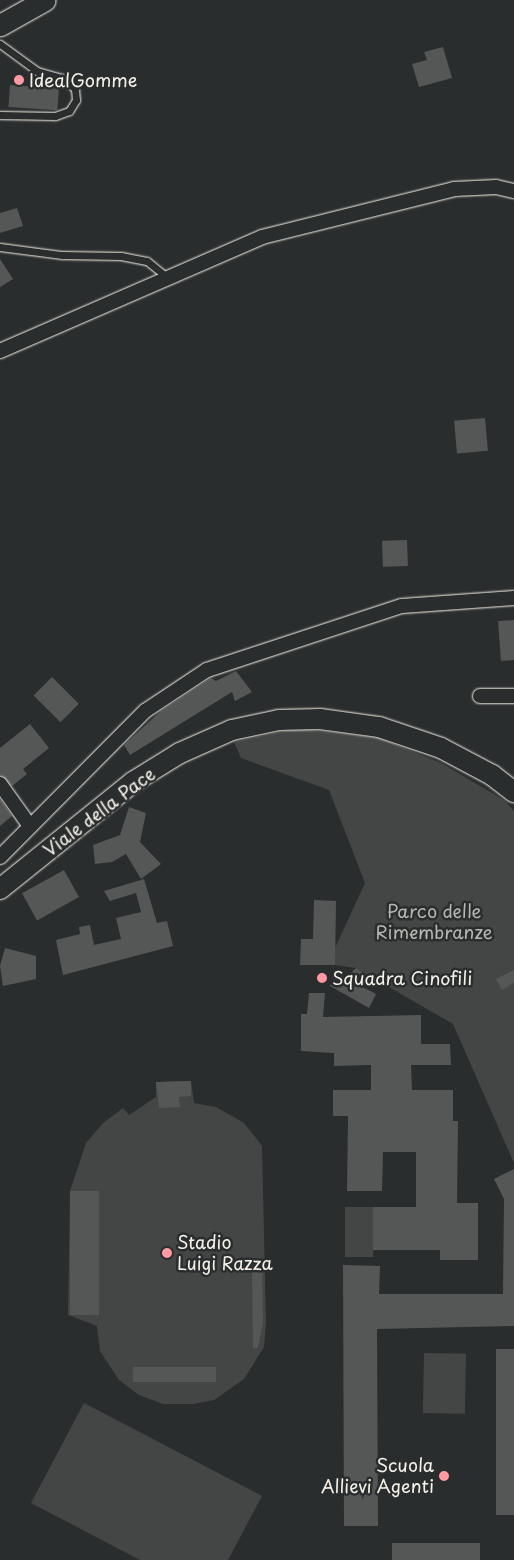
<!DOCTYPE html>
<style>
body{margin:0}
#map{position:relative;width:514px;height:1560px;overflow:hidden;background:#2a2d2e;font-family:"Playpen Sans",sans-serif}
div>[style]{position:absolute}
.green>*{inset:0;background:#444645;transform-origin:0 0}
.building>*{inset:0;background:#555756;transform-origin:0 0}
.roads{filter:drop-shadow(0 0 1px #f4f1e8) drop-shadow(0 0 1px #f4f1e8)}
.service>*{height:7px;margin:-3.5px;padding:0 3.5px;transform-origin:3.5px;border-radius:3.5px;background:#2a2d2e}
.minor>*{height:14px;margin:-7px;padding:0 7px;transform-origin:7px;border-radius:7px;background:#2a2d2e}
.secondary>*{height:20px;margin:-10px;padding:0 10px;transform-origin:10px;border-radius:10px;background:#2a2d2e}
.primary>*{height:21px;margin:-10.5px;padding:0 10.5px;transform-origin:10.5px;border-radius:10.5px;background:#2a2d2e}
.dots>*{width:14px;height:14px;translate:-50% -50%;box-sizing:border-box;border:2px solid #2a2d2e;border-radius:50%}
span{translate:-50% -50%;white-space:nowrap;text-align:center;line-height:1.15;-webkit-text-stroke:5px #2a2d2e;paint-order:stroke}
.poi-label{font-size:18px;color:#f4f1e8}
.left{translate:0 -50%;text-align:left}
.right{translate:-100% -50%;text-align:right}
.street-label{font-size:18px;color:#f4f1e8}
.park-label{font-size:18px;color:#b6b5af}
</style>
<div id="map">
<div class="green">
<div style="clip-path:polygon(297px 728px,379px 738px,441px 763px,504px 800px,514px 811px,514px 1163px,453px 1024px,356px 968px,335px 965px,335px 948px,365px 883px,329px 790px,241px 758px,234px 742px)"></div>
<div style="clip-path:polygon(191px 1081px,194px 1103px,216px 1107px,244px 1123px,262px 1146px,266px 1322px,264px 1347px,244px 1379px,214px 1400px,193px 1404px,163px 1404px,139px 1395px,119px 1380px,100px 1351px,97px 1326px,68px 1315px,70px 1191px,86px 1143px,103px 1123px,123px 1108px,129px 1115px,156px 1097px,156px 1082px)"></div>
<div style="left:345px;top:1207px;width:28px;height:50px"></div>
<div style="left:424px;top:1353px;width:42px;height:60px;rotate:1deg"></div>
<div style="clip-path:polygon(84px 1403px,262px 1496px,228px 1560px,140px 1560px,31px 1503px)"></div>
</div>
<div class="building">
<div style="clip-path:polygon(443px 47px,452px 78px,419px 87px,412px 64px,427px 60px,424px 52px)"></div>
<div style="left:10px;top:85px;width:49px;height:22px;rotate:4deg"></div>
<div style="clip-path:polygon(17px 208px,23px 226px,0 233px,0 213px)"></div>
<div style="clip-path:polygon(0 259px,13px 279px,0 287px)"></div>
<div style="left:485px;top:418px;width:33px;height:31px;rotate:85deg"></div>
<div style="left:407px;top:540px;width:26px;height:25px;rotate:88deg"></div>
<div style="clip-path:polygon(514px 620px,514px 660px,501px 661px,498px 621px)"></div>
<div style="clip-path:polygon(236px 671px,252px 692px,235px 701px,232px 692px,130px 755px,124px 745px,161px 711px,211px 678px,216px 681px)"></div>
<div style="left:52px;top:677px;width:38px;height:26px;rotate:45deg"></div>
<div style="clip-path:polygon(30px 724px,49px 748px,23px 769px,27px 774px,12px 786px,0 775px,0 748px)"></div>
<div style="clip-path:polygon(0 799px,12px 816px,0 826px)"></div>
<div style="clip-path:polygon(129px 807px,146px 813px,140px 842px,161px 864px,141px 879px,126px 854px,112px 862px,95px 864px,93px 845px,120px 835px)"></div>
<div style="left:64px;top:870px;width:31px;height:48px;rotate:61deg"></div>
<div style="clip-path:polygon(144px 879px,157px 923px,167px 921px,173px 946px,63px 975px,56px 940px,80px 934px,79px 927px,90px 925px,94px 945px,121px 939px,116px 918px,141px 912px,136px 893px,110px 901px,104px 891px)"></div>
<div style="clip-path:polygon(314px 900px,336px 901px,335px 965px,300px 965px,301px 939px,313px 939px)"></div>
<div style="clip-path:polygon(5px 948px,36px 956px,36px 979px,3px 986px,0 966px)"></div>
<div style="clip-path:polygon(356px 968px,367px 975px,361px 986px,376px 994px,369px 1008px,330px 986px,337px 972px,346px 977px)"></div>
<div style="clip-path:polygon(514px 970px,514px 983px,502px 990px,496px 979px)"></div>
<div style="clip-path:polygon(309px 993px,325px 993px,323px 1017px,421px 1015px,421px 1044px,450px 1044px,451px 1065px,411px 1065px,412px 1090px,453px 1090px,453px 1121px,458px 1121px,457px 1203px,478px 1203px,478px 1260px,440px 1260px,440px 1250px,373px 1250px,373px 1207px,416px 1207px,416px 1152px,383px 1152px,382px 1191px,347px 1191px,348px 1116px,333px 1116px,333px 1090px,371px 1090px,371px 1065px,334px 1066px,334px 1053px,301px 1051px,301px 1014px,307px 1014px)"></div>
<div style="clip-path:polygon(191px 1081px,191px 1096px,179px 1097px,180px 1107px,159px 1108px,156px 1082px)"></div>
<div style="clip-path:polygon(514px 1169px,514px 1326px,377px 1329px,378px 1526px,344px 1526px,343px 1265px,380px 1266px,379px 1294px,503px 1294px,504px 1199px,494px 1179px)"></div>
<div style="left:70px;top:1191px;width:29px;height:124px"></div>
<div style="clip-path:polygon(252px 1265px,262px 1265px,263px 1322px,258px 1348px,253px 1348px)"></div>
<div style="left:496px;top:1349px;width:18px;height:166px"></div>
<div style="left:133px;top:1367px;width:83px;height:15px"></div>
<div style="left:392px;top:1543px;width:88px;height:17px"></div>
</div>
<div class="roads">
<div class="service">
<div style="left:0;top:44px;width:46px;rotate:36.1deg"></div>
<div style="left:37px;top:71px;width:26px;rotate:16deg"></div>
<div style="left:62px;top:78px;width:17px;rotate:40deg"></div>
<div style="left:75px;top:89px;width:11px;rotate:85deg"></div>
<div style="left:76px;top:100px;width:13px;rotate:122deg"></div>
<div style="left:69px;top:111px;width:15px;rotate:160deg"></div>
<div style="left:55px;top:116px;width:55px;rotate:-179deg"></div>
<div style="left:0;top:247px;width:63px;rotate:7.4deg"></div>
<div style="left:62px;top:255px;width:59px;rotate:1deg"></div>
<div style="left:121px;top:256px;width:26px;rotate:11deg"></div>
<div style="left:147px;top:261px;width:28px;rotate:39deg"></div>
</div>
<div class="minor">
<div style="left:0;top:351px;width:286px;rotate:-23.5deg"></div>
<div style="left:262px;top:237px;width:198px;rotate:-14deg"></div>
<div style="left:454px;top:189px;width:42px;rotate:-2.7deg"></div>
<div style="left:496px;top:187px;width:18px;rotate:13deg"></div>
<div style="left:480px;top:696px;width:34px"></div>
<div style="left:0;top:784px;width:52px;rotate:54.5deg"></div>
<div style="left:0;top:857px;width:206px;rotate:-45.2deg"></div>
<div style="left:145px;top:711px;width:74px;rotate:-33.5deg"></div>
<div style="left:207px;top:670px;width:205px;rotate:-18.2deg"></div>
<div style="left:402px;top:606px;width:112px;rotate:-4.1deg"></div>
</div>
<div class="secondary">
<div style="left:0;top:889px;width:171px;rotate:-38.8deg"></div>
<div style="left:133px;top:782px;width:55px;rotate:-31.7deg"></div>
<div style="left:180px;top:753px;width:57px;rotate:-23.9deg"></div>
<div style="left:232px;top:730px;width:48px;rotate:-12deg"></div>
<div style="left:279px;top:720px;width:41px;rotate:-1.4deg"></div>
<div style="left:320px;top:719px;width:60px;rotate:7.7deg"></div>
<div style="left:379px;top:727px;width:65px;rotate:18.7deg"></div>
<div style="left:441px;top:748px;width:58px;rotate:27.9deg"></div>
<div style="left:492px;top:775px;width:28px;rotate:38deg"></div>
</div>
<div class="primary">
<div style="left:0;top:25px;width:51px;rotate:-29.1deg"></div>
</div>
</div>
<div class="dots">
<div style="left:19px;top:80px;background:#ff9aa2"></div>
<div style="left:322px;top:978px;background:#ff9aa2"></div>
<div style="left:167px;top:1253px;background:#ff9aa2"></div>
<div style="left:444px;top:1476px;background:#ff9aa2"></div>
</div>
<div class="poi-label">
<span class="left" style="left:29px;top:80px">IdealGomme</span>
<span class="left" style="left:332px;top:978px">Squadra Cinofili</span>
<span class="left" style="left:177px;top:1253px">Stadio<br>Luigi Razza</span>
<span class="right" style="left:434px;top:1476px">Scuola<br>Allievi Agenti</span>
</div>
<div class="street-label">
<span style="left:99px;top:812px;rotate:-37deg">Viale della Pace</span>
</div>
<div class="park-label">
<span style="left:434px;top:922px">Parco delle<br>Rimembranze</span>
</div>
</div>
